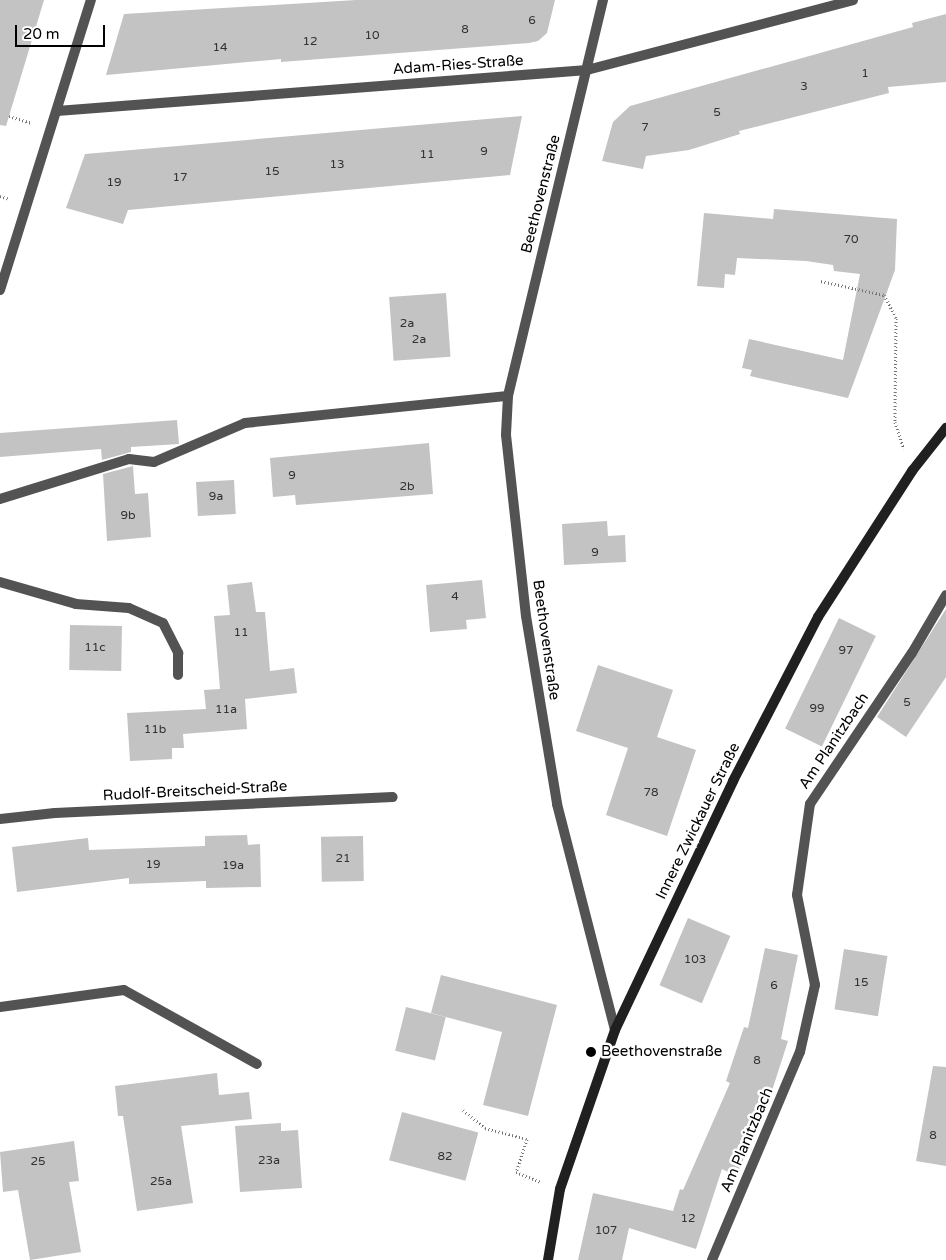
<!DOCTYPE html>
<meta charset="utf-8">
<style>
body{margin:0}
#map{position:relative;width:946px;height:1260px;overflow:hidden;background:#fff;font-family:"Varela Round",sans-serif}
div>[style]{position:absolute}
.building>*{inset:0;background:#c3c3c3;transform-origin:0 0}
.path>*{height:3px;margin-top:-1.5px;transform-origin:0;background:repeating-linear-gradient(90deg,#757575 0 1px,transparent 0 3.5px)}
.lane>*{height:10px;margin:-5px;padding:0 5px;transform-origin:5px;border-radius:5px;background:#535353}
.street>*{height:10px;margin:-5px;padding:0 5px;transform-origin:5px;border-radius:5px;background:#535353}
.secondary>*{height:10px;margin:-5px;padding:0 5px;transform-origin:5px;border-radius:5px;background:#202020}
.dots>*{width:14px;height:14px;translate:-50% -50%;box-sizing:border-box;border:2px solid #fff;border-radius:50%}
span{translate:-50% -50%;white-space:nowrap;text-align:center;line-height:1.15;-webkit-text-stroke:5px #fff;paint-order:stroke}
.number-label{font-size:12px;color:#313131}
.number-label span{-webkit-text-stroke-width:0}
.street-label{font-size:15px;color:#000}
.poi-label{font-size:15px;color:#000}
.left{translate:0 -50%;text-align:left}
.scale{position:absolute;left:15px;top:25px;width:90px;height:22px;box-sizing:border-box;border:2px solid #000;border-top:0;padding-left:6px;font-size:15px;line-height:18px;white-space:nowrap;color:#000;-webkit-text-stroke:4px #fff;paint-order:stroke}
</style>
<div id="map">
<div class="building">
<div style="clip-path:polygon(0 0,44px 0,6px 126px,0 125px)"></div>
<div style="clip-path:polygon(356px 0,555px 0,547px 33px,538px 41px,529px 43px,281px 62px,281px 59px,106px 75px,124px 14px)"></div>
<div style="clip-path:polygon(946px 14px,946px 82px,888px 87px,889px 93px,739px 131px,740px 134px,689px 150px,646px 156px,643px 169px,602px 161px,613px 122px,630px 106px,913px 27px,912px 23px)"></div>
<div style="clip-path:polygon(522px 116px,510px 175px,128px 210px,123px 224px,66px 208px,85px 154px)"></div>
<div style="clip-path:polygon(774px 209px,897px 219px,895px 270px,848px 398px,750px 376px,752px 370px,742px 368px,749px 339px,843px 360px,860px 274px,834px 271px,833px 265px,806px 261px,737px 258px,735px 275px,725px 274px,724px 288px,697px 286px,704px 213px,773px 219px)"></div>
<div style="left:446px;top:293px;width:64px;height:57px;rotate:86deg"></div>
<div style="clip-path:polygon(177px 420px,179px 444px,131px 447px,131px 452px,102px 460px,101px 449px,0 457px,0 433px)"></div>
<div style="clip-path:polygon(429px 443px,433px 494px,296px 505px,295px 495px,273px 497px,270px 458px)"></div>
<div style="clip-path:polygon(133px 466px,135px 494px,148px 493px,151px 537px,107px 541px,103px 474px)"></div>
<div style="left:234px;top:480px;width:34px;height:38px;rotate:87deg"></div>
<div style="clip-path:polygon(607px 521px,608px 536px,625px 535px,626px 562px,564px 565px,562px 524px)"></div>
<div style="clip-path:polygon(482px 580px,486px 618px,466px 620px,467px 629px,430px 632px,426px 585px)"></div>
<div style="clip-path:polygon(252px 582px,256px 612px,265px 612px,270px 671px,294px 668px,297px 693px,245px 699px,247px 729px,183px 734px,184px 748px,172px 748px,172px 759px,130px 761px,127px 713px,206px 709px,204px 690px,220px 689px,214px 616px,230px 615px,227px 585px)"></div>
<div style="clip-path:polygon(946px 609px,946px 677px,906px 737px,877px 717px)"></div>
<div style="left:839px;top:618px;width:41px;height:123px;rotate:26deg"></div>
<div style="left:70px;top:625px;width:52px;height:45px;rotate:1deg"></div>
<div style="clip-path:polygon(598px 665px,673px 690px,657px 737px,696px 750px,667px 836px,606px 815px,628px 748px,576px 731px)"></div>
<div style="clip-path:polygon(247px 835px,248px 845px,260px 844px,261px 887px,206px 888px,206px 881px,129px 884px,129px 878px,17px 892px,12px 847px,88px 838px,89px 850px,205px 846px,205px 836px)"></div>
<div style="left:363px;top:836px;width:45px;height:42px;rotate:89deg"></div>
<div style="left:688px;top:918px;width:46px;height:73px;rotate:23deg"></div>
<div style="clip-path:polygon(765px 948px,798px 955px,781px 1039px,788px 1041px,769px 1100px,736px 1176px,722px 1169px,696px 1249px,629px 1228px,622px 1260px,578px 1260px,593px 1193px,673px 1211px,680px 1189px,683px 1190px,730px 1083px,726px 1081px,744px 1027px,748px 1028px)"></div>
<div style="left:844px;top:949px;width:44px;height:61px;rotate:9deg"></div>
<div style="clip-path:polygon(441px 975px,557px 1005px,528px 1116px,483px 1105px,502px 1032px,431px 1013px)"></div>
<div style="left:406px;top:1007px;width:41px;height:45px;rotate:14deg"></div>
<div style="clip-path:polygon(933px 1066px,946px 1067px,946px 1166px,916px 1161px)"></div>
<div style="clip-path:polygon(217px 1073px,219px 1095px,249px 1092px,252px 1119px,181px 1126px,193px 1203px,137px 1211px,123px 1116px,118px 1116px,115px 1086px)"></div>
<div style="left:402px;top:1112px;width:79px;height:50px;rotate:15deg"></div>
<div style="clip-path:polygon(281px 1123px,281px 1131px,298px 1130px,302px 1188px,240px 1192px,235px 1126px)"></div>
<div style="clip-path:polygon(74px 1141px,79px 1181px,69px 1182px,81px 1252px,30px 1260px,18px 1190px,3px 1192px,0 1152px)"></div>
</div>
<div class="path">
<div style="left:9px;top:116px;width:24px;rotate:17deg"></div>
<div style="left:0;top:196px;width:9px;rotate:18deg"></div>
<div style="left:821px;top:281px;width:65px;rotate:12.5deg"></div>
<div style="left:884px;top:295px;width:26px;rotate:62deg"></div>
<div style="left:896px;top:318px;width:104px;rotate:90.6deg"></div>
<div style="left:895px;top:422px;width:28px;rotate:72deg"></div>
<div style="left:463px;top:1110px;width:28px;rotate:39deg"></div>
<div style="left:485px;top:1128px;width:43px;rotate:14.7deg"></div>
<div style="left:527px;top:1139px;width:35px;rotate:108deg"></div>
<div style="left:516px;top:1172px;width:27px;rotate:22deg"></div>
</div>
<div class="lane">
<div style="left:0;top:499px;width:135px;rotate:-17.2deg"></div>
<div style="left:129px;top:459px;width:25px;rotate:7deg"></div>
<div style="left:154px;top:462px;width:99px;rotate:-23.2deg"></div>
<div style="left:0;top:582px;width:79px;rotate:16.1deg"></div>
<div style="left:76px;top:604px;width:53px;rotate:4.3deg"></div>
<div style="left:129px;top:608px;width:37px;rotate:24deg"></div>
<div style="left:163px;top:623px;width:34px;rotate:63deg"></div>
<div style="left:178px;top:653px;width:22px;rotate:90deg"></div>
<div style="left:0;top:1007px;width:125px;rotate:-7.8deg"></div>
<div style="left:124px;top:990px;width:152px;rotate:29.1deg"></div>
</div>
<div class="street">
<div style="left:603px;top:0;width:407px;rotate:103.5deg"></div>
<div style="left:508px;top:396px;width:39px;rotate:93deg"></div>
<div style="left:506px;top:435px;width:182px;rotate:83.7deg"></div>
<div style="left:526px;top:616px;width:191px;rotate:80.6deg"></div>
<div style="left:557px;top:804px;width:233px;rotate:75.6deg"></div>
<div style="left:57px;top:111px;width:532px;rotate:-4.42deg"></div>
<div style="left:587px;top:70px;width:275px;rotate:-14.7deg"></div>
<div style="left:0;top:290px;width:304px;rotate:-72.6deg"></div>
<div style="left:245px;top:423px;width:264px;rotate:-5.9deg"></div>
<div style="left:0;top:819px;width:55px;rotate:-6.2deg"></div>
<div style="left:55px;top:813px;width:338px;rotate:-2.7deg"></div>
<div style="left:712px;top:1260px;width:226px;rotate:-67.1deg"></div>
<div style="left:800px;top:1052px;width:69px;rotate:-77.4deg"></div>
<div style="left:815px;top:985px;width:92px;rotate:-101.3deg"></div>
<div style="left:797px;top:895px;width:92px;rotate:-81.9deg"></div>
<div style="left:810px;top:804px;width:182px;rotate:-56deg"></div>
<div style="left:912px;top:653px;width:67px;rotate:-59.6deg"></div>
</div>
<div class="secondary">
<div style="left:548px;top:1260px;width:72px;rotate:-80.4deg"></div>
<div style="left:560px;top:1189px;width:168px;rotate:-70.9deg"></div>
<div style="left:615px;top:1030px;width:276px;rotate:-64.6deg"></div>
<div style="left:733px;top:781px;width:185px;rotate:-62.6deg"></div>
<div style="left:818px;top:617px;width:174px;rotate:-57.2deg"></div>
<div style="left:912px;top:471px;width:55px;rotate:-51.7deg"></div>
</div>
<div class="dots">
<div style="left:591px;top:1052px;background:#000"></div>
</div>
<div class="number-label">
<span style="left:532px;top:21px">6</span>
<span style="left:465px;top:30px">8</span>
<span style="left:372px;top:36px">10</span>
<span style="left:310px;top:42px">12</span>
<span style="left:220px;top:48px">14</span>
<span style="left:865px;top:74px">1</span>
<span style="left:804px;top:87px">3</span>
<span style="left:717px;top:113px">5</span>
<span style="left:645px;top:128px">7</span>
<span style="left:484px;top:152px">9</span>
<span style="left:427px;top:155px">11</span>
<span style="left:337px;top:165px">13</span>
<span style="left:272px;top:172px">15</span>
<span style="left:180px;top:178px">17</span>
<span style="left:114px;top:183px">19</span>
<span style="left:851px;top:240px">70</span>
<span style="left:407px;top:324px">2a</span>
<span style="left:419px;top:340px">2a</span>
<span style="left:292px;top:476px">9</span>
<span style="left:407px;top:487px">2b</span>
<span style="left:216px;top:497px">9a</span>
<span style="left:128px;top:516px">9b</span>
<span style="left:595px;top:553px">9</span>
<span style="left:455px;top:597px">4</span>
<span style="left:241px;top:633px">11</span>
<span style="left:95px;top:648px">11c</span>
<span style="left:846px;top:651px">97</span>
<span style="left:907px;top:703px">5</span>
<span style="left:817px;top:709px">99</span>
<span style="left:226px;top:710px">11a</span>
<span style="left:155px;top:730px">11b</span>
<span style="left:651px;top:793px">78</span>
<span style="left:343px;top:859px">21</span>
<span style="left:153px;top:865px">19</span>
<span style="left:233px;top:866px">19a</span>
<span style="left:695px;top:960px">103</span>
<span style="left:861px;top:983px">15</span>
<span style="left:774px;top:986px">6</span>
<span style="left:757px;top:1061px">8</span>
<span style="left:933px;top:1136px">8</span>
<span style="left:445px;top:1157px">82</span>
<span style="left:269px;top:1161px">23a</span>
<span style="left:38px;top:1162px">25</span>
<span style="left:161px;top:1182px">25a</span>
<span style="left:688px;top:1219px">12</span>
<span style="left:606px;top:1231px">107</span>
</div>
<div class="street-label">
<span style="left:458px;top:65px;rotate:-4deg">Adam-Ries-Straße</span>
<span style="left:541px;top:194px;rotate:-76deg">Beethovenstraße</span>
<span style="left:546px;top:640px;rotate:82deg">Beethovenstraße</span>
<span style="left:834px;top:741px;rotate:-56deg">Am Planitzbach</span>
<span style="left:195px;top:791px;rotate:-3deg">Rudolf-Breitscheid-Straße</span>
<span style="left:698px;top:821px;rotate:-64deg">Innere Zwickauer Straße</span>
<span style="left:747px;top:1140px;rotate:-67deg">Am Planitzbach</span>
</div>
<div class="poi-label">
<span class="left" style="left:601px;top:1052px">Beethovenstraße</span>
</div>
<div class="scale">20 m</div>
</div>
